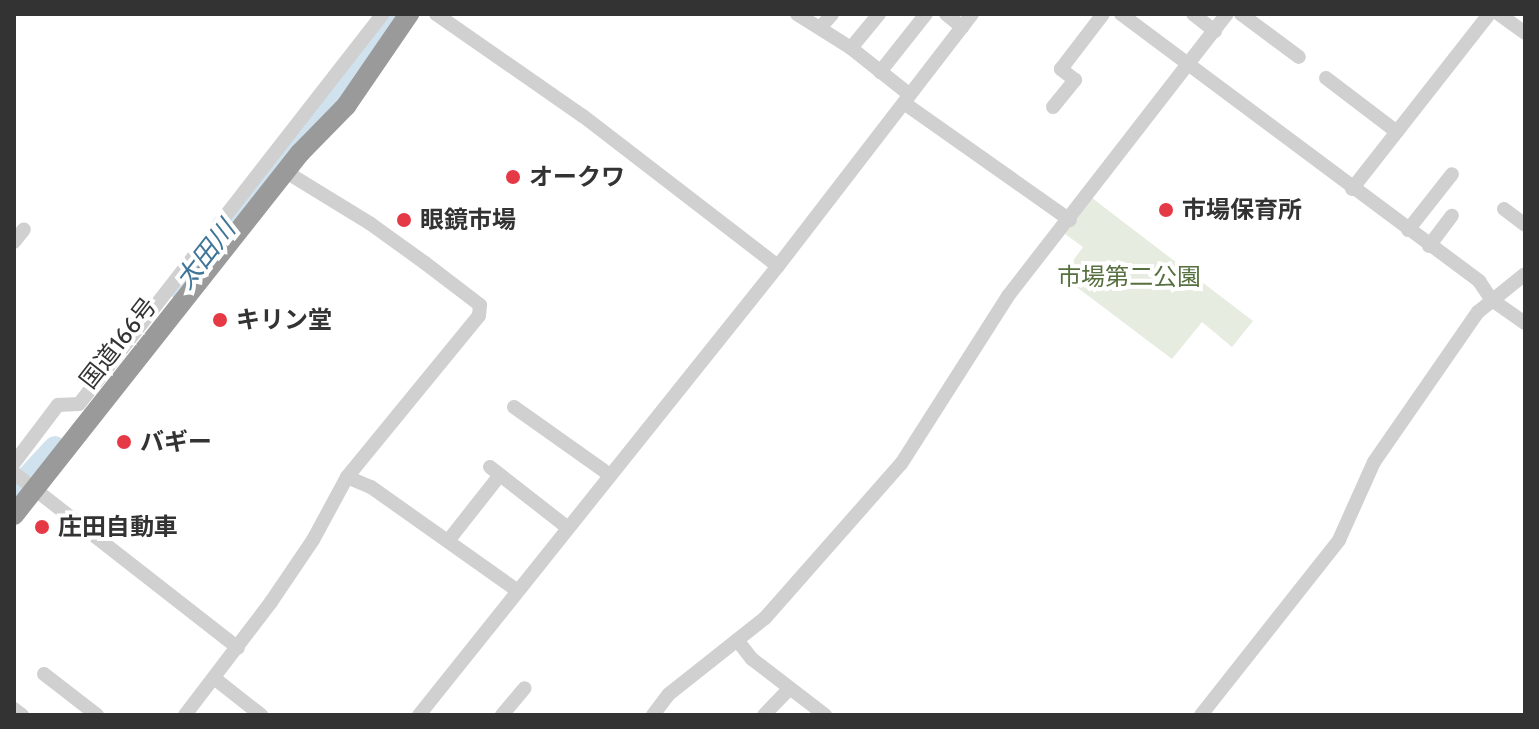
<!DOCTYPE html>
<meta charset="utf-8">
<style>
body{margin:0}
#map{position:relative;width:1539px;height:729px;overflow:hidden;background:#fff;font-family:Cabin,"Noto Sans JP",sans-serif}
div>[style]{position:absolute}
.green>*{inset:0;background:#e6ecdf}
.river>*{height:22px;margin:-11px;padding:0 11px;transform-origin:11px;border-radius:11px;background:#cfe2ee}
.minor>*{height:14px;margin:-7px;padding:0 7px;transform-origin:7px;border-radius:7px;background:#d0d0d0}
.highway>*{height:20px;margin:-10px;padding:0 10px;transform-origin:10px;border-radius:10px;background:#9a9a9a}
.dots>*{width:22px;height:22px;translate:-50% -50%;box-sizing:border-box;border:4px solid #fff;border-radius:50%}
span{translate:-50% -50%;white-space:nowrap;text-align:center;line-height:1.15;-webkit-text-stroke:8px #fff;paint-order:stroke}
.poi-label{font-size:24px;color:#333;font-weight:700}
.left{translate:0 -50%;text-align:left}
.park-label{font-size:24px;color:#56703f}
.street-label{font-size:24px;color:#333}
.water-label{font-size:26px;color:#3f7597;font-style:italic}
.frame{position:absolute;inset:0;border:16px solid #333;pointer-events:none}
</style>
<div id="map">
<div class="green">
<div style="clip-path:polygon(1092px 198px,1253px 321px,1232px 347px,1202px 322px,1172px 359px,1062px 276px,1083px 247px,1065px 234px)"></div>
</div>
<div class="river">
<div style="left:180px;top:289px;width:347px;rotate:-52.4deg"></div>
<div style="left:14px;top:491px;width:60px;rotate:-47deg"></div>
</div>
<div class="minor">
<div style="left:436px;top:14px;width:179px;rotate:34.8deg"></div>
<div style="left:583px;top:116px;width:246px;rotate:37.6deg"></div>
<div style="left:797px;top:14px;width:64px;rotate:32.2deg"></div>
<div style="left:851px;top:48px;width:75px;rotate:38.5deg"></div>
<div style="left:946px;top:14px;width:21px;rotate:39deg"></div>
<div style="left:1121px;top:14px;width:447px;rotate:36.7deg"></div>
<div style="left:1479px;top:281px;width:23px;rotate:56deg"></div>
<div style="left:1492px;top:300px;width:40px;rotate:34.9deg"></div>
<div style="left:1193px;top:14px;width:28px;rotate:38deg"></div>
<div style="left:1241px;top:14px;width:72px;rotate:36.6deg"></div>
<div style="left:1499px;top:14px;width:32px;rotate:36deg"></div>
<div style="left:820px;top:28px;width:18px;rotate:-49deg"></div>
<div style="left:851px;top:48px;width:44px;rotate:-50.5deg"></div>
<div style="left:880px;top:72px;width:74px;rotate:-51.6deg"></div>
<div style="left:1326px;top:78px;width:89px;rotate:37.3deg"></div>
<div style="left:904px;top:103px;width:203px;rotate:35.2deg"></div>
<div style="left:1053px;top:107px;width:35px;rotate:-51deg"></div>
<div style="left:1075px;top:80px;width:18px;rotate:-142deg"></div>
<div style="left:1061px;top:69px;width:69px;rotate:-52.6deg"></div>
<div style="left:1352px;top:189px;width:222px;rotate:-51.9deg"></div>
<div style="left:1504px;top:209px;width:26px;rotate:37deg"></div>
<div style="left:1408px;top:230px;width:71px;rotate:-51.8deg"></div>
<div style="left:14px;top:242px;width:16px;rotate:-52deg"></div>
<div style="left:1429px;top:246px;width:38px;rotate:-53deg"></div>
<div style="left:514px;top:407px;width:118px;rotate:35.3deg"></div>
<div style="left:14px;top:463px;width:73px;rotate:-52.8deg"></div>
<div style="left:58px;top:405px;width:21px;rotate:-3deg"></div>
<div style="left:79px;top:404px;width:494px;rotate:-52.1deg"></div>
<div style="left:490px;top:467px;width:99px;rotate:38deg"></div>
<div style="left:14px;top:473px;width:284px;rotate:38deg"></div>
<div style="left:347px;top:477px;width:26px;rotate:23deg"></div>
<div style="left:371px;top:487px;width:180px;rotate:35.3deg"></div>
<div style="left:448px;top:541px;width:84px;rotate:-51.8deg"></div>
<div style="left:737px;top:640px;width:24px;rotate:52deg"></div>
<div style="left:752px;top:659px;width:92px;rotate:37.5deg"></div>
<div style="left:44px;top:674px;width:67px;rotate:37.7deg"></div>
<div style="left:214px;top:678px;width:60px;rotate:38.2deg"></div>
<div style="left:14px;top:709px;width:10px;rotate:37deg"></div>
<div style="left:185px;top:715px;width:142px;rotate:-52.7deg"></div>
<div style="left:271px;top:602px;width:75px;rotate:-55.9deg"></div>
<div style="left:313px;top:540px;width:72px;rotate:-61.6deg"></div>
<div style="left:347px;top:477px;width:208px;rotate:-50.7deg"></div>
<div style="left:479px;top:316px;width:11px;rotate:-85deg"></div>
<div style="left:480px;top:305px;width:69px;rotate:-142.6deg"></div>
<div style="left:425px;top:263px;width:67px;rotate:-144.2deg"></div>
<div style="left:371px;top:224px;width:100px;rotate:-148.5deg"></div>
<div style="left:419px;top:715px;width:575px;rotate:-51.36deg"></div>
<div style="left:778px;top:266px;width:318px;rotate:-52.4deg"></div>
<div style="left:502px;top:715px;width:35px;rotate:-50deg"></div>
<div style="left:653px;top:715px;width:26px;rotate:-53deg"></div>
<div style="left:669px;top:694px;width:122px;rotate:-38.4deg"></div>
<div style="left:765px;top:618px;width:205px;rotate:-48.6deg"></div>
<div style="left:901px;top:464px;width:199px;rotate:-57.5deg"></div>
<div style="left:1008px;top:296px;width:357px;rotate:-52.2deg"></div>
<div style="left:764px;top:715px;width:37px;rotate:-46deg"></div>
<div style="left:1201px;top:715px;width:223px;rotate:-51.7deg"></div>
<div style="left:1339px;top:540px;width:85px;rotate:-65.8deg"></div>
<div style="left:1374px;top:462px;width:183px;rotate:-55.3deg"></div>
<div style="left:1478px;top:312px;width:60px;rotate:-39deg"></div>
</div>
<div class="highway">
<div style="left:14px;top:515px;width:461px;rotate:-51.7deg"></div>
<div style="left:300px;top:153px;width:66px;rotate:-45.6deg"></div>
<div style="left:346px;top:106px;width:112px;rotate:-55.6deg"></div>
</div>
<div class="dots">
<div style="left:513px;top:177px;background:#e63946"></div>
<div style="left:1166px;top:210px;background:#e63946"></div>
<div style="left:404px;top:220px;background:#e63946"></div>
<div style="left:220px;top:320px;background:#e63946"></div>
<div style="left:124px;top:442px;background:#e63946"></div>
<div style="left:42px;top:527px;background:#e63946"></div>
</div>
<div class="poi-label">
<span class="left" style="left:529px;top:177px">オークワ</span>
<span class="left" style="left:1182px;top:210px">市場保育所</span>
<span class="left" style="left:420px;top:220px">眼鏡市場</span>
<span class="left" style="left:236px;top:320px">キリン堂</span>
<span class="left" style="left:140px;top:442px">バギー</span>
<span class="left" style="left:58px;top:527px">庄田自動車</span>
</div>
<div class="park-label">
<span style="left:1129px;top:277px">市場第二公園</span>
</div>
<div class="street-label">
<span style="left:118px;top:343px;rotate:-52deg">国道166号</span>
</div>
<div class="water-label">
<span style="left:206px;top:255px;rotate:-52deg">太田川</span>
</div>
<div class="frame"></div>
</div>
